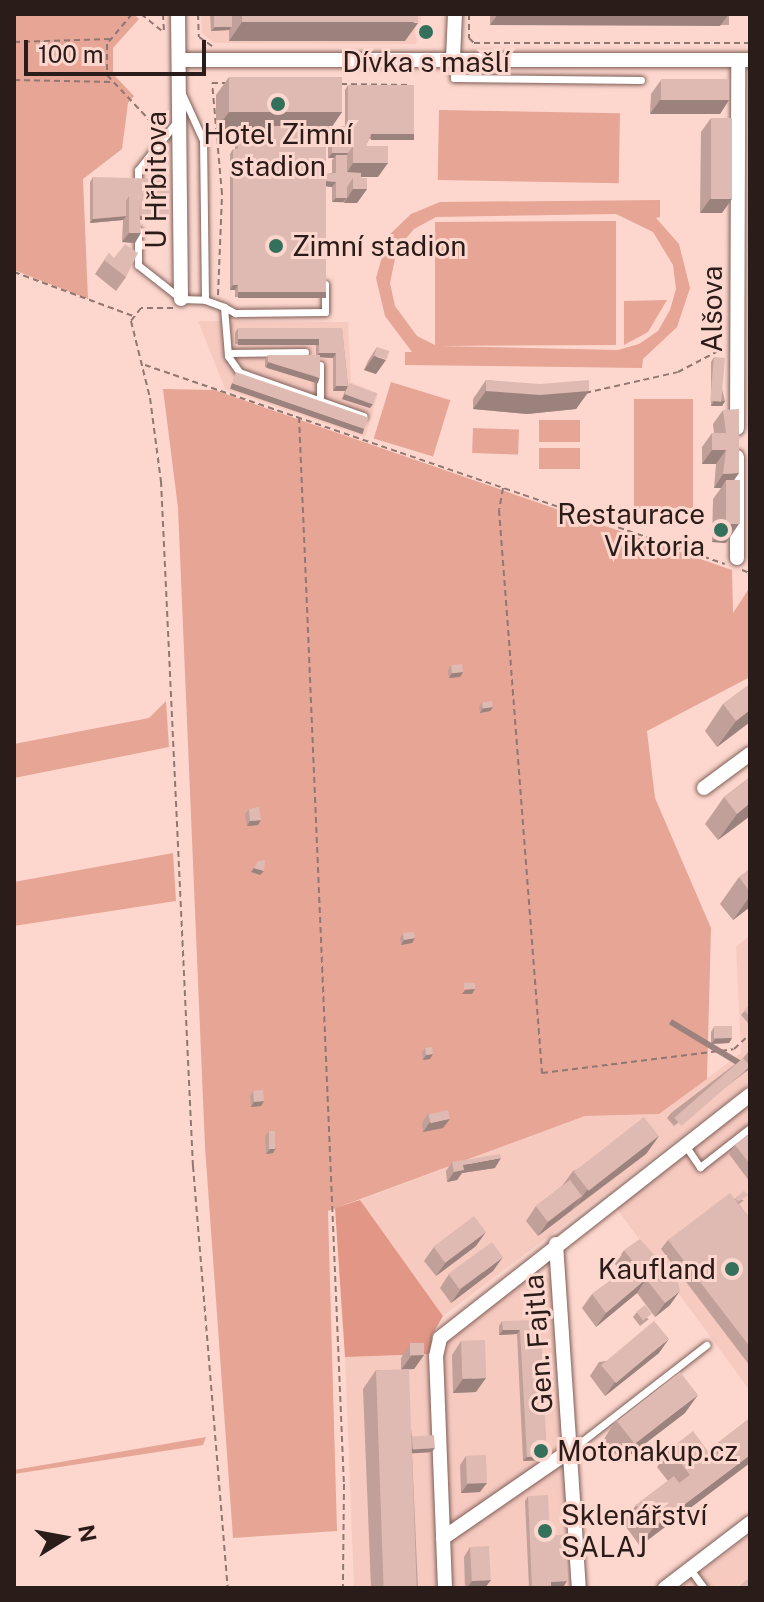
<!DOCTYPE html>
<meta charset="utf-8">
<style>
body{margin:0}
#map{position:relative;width:764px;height:1602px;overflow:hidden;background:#fdd7ce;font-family:"Public Sans",sans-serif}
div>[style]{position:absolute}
.built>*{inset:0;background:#f7cac0}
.green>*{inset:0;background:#e7a596;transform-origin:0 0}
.forest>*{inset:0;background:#e29786}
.path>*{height:2px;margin-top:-1px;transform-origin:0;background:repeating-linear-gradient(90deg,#917771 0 6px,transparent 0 10px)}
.roads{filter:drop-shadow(0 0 2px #7e5e56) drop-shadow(0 0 2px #7e5e56)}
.lane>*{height:7px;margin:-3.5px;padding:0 3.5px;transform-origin:3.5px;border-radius:3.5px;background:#fff}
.street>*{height:14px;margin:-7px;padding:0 7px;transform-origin:7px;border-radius:7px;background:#fff}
.wall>*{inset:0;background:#c0a099;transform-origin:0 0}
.shaded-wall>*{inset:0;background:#9c827d;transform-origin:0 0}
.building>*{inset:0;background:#dfbab2;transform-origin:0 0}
.dots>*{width:22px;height:22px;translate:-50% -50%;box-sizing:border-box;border:4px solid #fdd7ce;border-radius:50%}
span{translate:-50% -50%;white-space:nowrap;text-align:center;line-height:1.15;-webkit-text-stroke:6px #fdd7ce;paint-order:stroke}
.poi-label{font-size:28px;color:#2a1c19}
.left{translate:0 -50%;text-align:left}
.right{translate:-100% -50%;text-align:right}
.street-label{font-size:28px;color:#2a1c19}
.frame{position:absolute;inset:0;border:16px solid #2a1c19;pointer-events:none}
.north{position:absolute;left:24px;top:1498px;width:80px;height:80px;-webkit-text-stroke:6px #fdd7ce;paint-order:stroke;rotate:79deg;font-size:22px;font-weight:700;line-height:32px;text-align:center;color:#2a1c19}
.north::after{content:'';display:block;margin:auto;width:28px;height:36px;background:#2a1c19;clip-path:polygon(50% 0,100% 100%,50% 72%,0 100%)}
.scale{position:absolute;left:24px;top:40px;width:182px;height:36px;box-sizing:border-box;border:4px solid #2a1c19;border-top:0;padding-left:10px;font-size:24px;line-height:28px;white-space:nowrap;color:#2a1c19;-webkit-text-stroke:6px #fdd7ce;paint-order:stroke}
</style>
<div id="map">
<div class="built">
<div style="clip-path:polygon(201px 14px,422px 14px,416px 44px,214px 43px,202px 33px)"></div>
<div style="clip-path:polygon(198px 321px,348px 322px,351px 382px,378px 394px,365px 437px,225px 389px)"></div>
<div style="clip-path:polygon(750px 935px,750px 1084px,443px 1316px,360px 1200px,585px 1116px,659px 1114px,741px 1053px,736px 947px)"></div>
<div style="clip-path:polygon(750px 1104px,750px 1391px,617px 1209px)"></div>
<div style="clip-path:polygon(537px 1269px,552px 1281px,572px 1588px,354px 1588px,345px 1357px,430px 1354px)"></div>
<div style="clip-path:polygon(750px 1535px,750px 1588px,680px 1588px)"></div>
</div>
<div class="green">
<div style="clip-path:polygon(14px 14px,134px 14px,139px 19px,113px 48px,113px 74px,134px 96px,128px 103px,122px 149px,83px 179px,88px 299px,14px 270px)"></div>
<div style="left:439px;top:110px;width:181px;height:70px;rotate:1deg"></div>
<div style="clip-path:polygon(evenodd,660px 200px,660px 217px,656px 218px,679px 244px,690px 288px,677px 327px,643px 359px,642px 368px,405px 365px,405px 352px,412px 352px,385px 316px,376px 278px,388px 236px,411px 214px,440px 202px,660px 200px,616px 214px,653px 232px,673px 265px,676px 289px,670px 310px,658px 331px,639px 344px,618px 350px,438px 346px,616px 345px,616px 221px,435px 222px,435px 345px,417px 336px,395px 306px,390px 283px,397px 249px,414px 229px,436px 217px,616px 214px)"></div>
<div style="clip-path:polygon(667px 300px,648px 332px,624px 345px,624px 301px)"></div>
<div style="left:391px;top:382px;width:62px;height:59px;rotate:17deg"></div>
<div style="clip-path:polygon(163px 389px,214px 390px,732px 570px,733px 613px,750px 587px,750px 677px,647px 731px,655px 798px,711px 928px,707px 1079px,659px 1114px,585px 1116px,328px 1211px,337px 1531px,233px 1538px,205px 1147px,178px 508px)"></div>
<div style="left:634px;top:399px;width:59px;height:109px"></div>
<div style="left:539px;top:420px;width:41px;height:22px"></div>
<div style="left:473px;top:428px;width:46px;height:25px;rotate:2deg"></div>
<div style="left:539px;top:448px;width:41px;height:21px"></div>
<div style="clip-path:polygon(166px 701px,169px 747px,14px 778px,14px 744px,149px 718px)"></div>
<div style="clip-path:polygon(173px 853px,176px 901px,14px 926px,14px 882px)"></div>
<div style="clip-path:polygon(206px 1437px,203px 1445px,14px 1474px,14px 1470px)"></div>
</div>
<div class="forest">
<div style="clip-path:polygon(360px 1200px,443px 1316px,432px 1335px,430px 1354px,345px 1357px,335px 1208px)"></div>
</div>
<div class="path">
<div style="left:132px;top:14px;width:39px;rotate:130deg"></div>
<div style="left:107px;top:44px;width:31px;rotate:90deg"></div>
<div style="left:107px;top:75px;width:69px;rotate:46.8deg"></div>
<div style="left:154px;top:125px;width:17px;rotate:-50deg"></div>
<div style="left:141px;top:14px;width:27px;rotate:39deg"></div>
<div style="left:163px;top:14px;width:17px;rotate:87deg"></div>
<div style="left:198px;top:14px;width:23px;rotate:88deg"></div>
<div style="left:199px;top:37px;width:16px;rotate:35deg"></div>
<div style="left:469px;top:14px;width:24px;rotate:90deg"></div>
<div style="left:469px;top:38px;width:7px;rotate:45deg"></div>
<div style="left:474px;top:43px;width:276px"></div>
<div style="left:14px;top:42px;width:96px;rotate:-1.8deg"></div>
<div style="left:14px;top:80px;width:99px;rotate:1.2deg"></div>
<div style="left:341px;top:84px;width:69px;rotate:0.8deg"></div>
<div style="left:14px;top:272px;width:127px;rotate:20.3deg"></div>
<div style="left:218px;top:295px;width:101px;rotate:-87.7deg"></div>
<div style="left:222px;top:194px;width:111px;rotate:-95.1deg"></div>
<div style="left:212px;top:83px;width:14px"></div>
<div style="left:173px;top:308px;width:32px;rotate:180deg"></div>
<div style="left:141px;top:308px;width:16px;rotate:128deg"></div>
<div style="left:131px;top:321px;width:79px;rotate:76.1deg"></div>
<div style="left:150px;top:398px;width:84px;rotate:82.5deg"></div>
<div style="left:161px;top:481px;width:686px;rotate:87.33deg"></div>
<div style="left:193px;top:1166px;width:423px;rotate:85.3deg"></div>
<div style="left:145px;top:365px;width:613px;rotate:18.94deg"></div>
<div style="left:585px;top:393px;width:95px;rotate:-12.7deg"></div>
<div style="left:678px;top:372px;width:50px;rotate:-27.6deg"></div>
<div style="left:299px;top:417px;width:1068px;rotate:87.59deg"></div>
<div style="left:344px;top:1484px;width:104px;rotate:90.6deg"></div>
<div style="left:503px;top:488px;width:22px;rotate:100deg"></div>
<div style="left:499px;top:510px;width:565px;rotate:85.63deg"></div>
<div style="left:542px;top:1073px;width:193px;rotate:-7.1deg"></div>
<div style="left:734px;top:1049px;width:22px;rotate:-43deg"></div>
<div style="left:742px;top:570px;width:9px;rotate:21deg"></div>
</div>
<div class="roads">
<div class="lane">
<div style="left:453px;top:59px;width:19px;rotate:87deg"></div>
<div style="left:454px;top:78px;width:187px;rotate:0.6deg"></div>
<div style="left:138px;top:186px;width:16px;rotate:-90deg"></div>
<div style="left:138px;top:170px;width:64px;rotate:-51.3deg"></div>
<div style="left:138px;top:230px;width:35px;rotate:90deg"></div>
<div style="left:138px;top:265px;width:55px;rotate:38.3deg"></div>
<div style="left:181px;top:299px;width:24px;rotate:2deg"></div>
<div style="left:205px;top:300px;width:160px;rotate:-90.7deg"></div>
<div style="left:203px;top:140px;width:51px;rotate:-114.5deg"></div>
<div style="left:205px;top:300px;width:20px;rotate:20deg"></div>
<div style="left:224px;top:307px;width:49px;rotate:85.3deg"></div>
<div style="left:228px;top:356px;width:19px;rotate:55deg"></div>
<div style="left:239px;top:372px;width:132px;rotate:19.5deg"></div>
<div style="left:224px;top:307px;width:13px;rotate:29deg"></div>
<div style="left:235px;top:313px;width:90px;rotate:-0.6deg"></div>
<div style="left:325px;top:312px;width:28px;rotate:-90deg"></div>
<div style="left:228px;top:353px;width:77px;rotate:-0.7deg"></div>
<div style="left:320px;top:365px;width:36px;rotate:90deg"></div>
<div style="left:685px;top:1145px;width:27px;rotate:56deg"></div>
<div style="left:700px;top:1167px;width:63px;rotate:-38deg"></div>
<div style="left:572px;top:1449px;width:170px;rotate:-37.8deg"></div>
<div style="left:690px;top:1569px;width:24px;rotate:54deg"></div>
</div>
<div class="street">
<div style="left:178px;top:14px;width:285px;rotate:89.4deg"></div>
<div style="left:453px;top:59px;width:45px;rotate:-87.5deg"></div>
<div style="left:181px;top:60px;width:569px"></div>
<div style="left:737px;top:428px;width:367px;rotate:-89.8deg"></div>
<div style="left:737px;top:558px;width:101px;rotate:-90deg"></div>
<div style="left:704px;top:788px;width:57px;rotate:-36.5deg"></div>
<div style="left:556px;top:1244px;width:345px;rotate:86.2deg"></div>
<div style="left:443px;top:1538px;width:157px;rotate:-34.6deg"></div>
<div style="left:445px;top:1588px;width:232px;rotate:-92.2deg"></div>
<div style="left:436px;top:1356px;width:18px;rotate:-77deg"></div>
<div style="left:440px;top:1338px;width:394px;rotate:-38.1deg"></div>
<div style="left:665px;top:1588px;width:107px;rotate:-37.4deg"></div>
</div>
</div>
<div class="wall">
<div style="clip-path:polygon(210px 14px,419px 14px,405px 41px,229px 41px,229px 30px,211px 31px)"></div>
<div style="left:490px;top:14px;width:239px;height:11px"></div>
<div style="clip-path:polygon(evenodd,229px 77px,342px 112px,332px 126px,345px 126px,345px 90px,348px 85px,414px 134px,411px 139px,369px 139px,366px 146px,378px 177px,361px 177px,367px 189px,357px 203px,332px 202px,332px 187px,326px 186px,322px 297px,235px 297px,235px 290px,230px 290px,230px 154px,233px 149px,235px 149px,235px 144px,238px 139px,258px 139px,258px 135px,261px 131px,267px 131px,216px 130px,216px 95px,229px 77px,326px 140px,328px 141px,328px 158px,334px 158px,332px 160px,332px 173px,326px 174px,326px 140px)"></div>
<div style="clip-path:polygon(661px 80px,729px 100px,720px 114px,650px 114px,651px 94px)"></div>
<div style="clip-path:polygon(711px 118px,722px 213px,700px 213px,701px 132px)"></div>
<div style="clip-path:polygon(93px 177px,169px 216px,166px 220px,140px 220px,135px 243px,122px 242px,123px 220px,90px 223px,90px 182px)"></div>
<div style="clip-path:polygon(109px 253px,126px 277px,116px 291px,95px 274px)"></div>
<div style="clip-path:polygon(238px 328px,342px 328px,348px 385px,373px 404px,370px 408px,342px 399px,345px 391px,333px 391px,333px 358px,320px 357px,316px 383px,265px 367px,265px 360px,268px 355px,316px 355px,316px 344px,235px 344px,235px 333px)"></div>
<div style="clip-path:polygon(377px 347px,376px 374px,364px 370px,368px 361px)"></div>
<div style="clip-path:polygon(714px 357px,725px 401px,722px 406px,711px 406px,711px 362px)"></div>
<div style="clip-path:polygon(486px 380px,589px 391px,576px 409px,527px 414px,473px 409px,473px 399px)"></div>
<div style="clip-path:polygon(723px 410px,739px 473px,734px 480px,726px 543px,712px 542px,713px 499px,721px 488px,714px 488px,716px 464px,702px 464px,702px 447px,712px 433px,714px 433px,713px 424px)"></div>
<div style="clip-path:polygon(451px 665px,463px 672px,460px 677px,449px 678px,448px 670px)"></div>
<div style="clip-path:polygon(750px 684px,750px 722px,717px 747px,705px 731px,723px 704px)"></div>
<div style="clip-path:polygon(482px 702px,493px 707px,490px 711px,480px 713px,479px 707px)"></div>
<div style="clip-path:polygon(750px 777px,750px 816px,718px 840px,705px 824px,724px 797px)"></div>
<div style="clip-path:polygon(249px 809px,258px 825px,247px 826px,245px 814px)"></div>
<div style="clip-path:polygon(750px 869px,750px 907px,733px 920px,720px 904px,739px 877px)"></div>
<div style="clip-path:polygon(403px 933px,415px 938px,412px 943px,401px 945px,400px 938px)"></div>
<div style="clip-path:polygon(750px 1005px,750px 1021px,748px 1023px,741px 1015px)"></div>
<div style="clip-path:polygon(714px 1027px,732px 1038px,729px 1043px,711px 1044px,711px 1032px)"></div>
<div style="clip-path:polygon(425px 1048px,430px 1059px,423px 1060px,422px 1053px)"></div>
<div style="clip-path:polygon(750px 1050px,750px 1066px,747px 1071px,674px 1126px,667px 1118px,671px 1113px,743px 1058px)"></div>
<div style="clip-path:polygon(253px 1091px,261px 1106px,251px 1107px,250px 1096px)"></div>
<div style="clip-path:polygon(428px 1113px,443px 1128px,423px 1132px,422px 1123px)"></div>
<div style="clip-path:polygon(269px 1131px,273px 1153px,266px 1154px,265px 1136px)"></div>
<div style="clip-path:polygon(750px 1133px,750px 1182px,729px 1154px,735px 1145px)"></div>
<div style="clip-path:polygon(659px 1136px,646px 1154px,538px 1236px,526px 1221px,536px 1206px,562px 1186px,573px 1171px)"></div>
<div style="clip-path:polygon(452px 1162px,495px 1168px,462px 1173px,457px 1180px,447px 1182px,446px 1171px)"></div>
<div style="clip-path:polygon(735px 1199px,744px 1200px,739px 1204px,750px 1219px,750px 1366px,661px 1249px,668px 1240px)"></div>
<div style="clip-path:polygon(476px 1246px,436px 1276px,424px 1261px,434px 1247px)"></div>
<div style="clip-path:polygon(624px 1250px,670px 1305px,655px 1317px,637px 1293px,596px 1327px,582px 1308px,592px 1294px,621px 1273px,615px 1264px)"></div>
<div style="clip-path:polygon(493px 1271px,451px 1303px,440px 1288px,449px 1274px)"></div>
<div style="clip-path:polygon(637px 1312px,649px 1319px,640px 1326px,633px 1317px)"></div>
<div style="clip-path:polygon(502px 1321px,541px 1328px,544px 1460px,523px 1461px,517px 1334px,499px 1335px,499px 1326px)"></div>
<div style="clip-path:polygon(461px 1341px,476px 1392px,453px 1393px,452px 1355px)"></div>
<div style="clip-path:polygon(410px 1344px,424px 1355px,414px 1369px,402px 1369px,412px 1436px,432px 1452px,412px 1453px,418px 1588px,371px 1588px,363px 1389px,376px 1370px,401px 1370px,401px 1358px)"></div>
<div style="clip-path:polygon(659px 1353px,605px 1396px,590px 1376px,599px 1362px)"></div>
<div style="clip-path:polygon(685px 1413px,621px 1462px,604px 1439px,616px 1420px)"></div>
<div style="clip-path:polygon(750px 1418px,640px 1546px,623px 1523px,636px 1505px,668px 1481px,657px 1467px,670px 1449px,710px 1454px,719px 1442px)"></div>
<div style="clip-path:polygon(466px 1456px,480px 1492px,461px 1493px,460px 1465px)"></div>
<div style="clip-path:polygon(528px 1496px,550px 1535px,564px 1586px,551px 1586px,551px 1588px,529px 1588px,525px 1501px)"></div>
<div style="clip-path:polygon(470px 1547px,485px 1588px,465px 1588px,464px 1557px)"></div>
</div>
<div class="shaded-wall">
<div style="clip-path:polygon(419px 14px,413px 23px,418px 23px,405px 41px,229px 41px,242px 22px)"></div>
<div style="clip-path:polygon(498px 14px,729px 14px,720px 26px,490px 25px)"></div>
<div style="clip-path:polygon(232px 26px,229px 30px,211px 31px,215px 27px)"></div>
<div style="clip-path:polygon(660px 100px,729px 100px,720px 114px,650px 114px)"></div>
<div style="clip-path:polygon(229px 112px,342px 112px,329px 131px,270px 126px,267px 131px,216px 130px)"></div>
<div style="clip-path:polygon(314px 131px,332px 136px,328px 141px,310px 136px)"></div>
<div style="left:371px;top:134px;width:43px;height:6px"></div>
<div style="clip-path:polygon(332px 153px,348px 153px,345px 158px,336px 155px,334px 158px,328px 158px)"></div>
<div style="clip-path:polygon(353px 163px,388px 163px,378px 177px,344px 177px)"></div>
<div style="clip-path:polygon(326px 181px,336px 182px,332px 187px,322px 186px)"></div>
<div style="clip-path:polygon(353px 189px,367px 189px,357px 203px,344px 203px)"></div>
<div style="clip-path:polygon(336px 198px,347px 198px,343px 202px,332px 202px)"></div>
<div style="clip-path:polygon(710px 199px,732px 199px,722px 213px,700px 213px)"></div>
<div style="clip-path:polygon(126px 216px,123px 220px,90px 223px,93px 219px)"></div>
<div style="clip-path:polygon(138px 216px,169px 216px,166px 220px,135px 220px)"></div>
<div style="clip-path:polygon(129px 233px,141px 233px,135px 243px,122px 242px)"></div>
<div style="clip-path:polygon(233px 285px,238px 285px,235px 290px,230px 290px)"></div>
<div style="left:238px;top:292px;width:88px;height:6px"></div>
<div style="left:238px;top:339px;width:81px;height:6px"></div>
<div style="clip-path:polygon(319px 353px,336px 353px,333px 358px,316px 357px)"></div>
<div style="clip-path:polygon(374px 356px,386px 360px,376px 374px,364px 370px)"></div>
<div style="left:268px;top:362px;width:54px;height:6px;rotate:17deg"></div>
<div style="left:232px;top:383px;width:140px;height:6px;rotate:19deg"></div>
<div style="clip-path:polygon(336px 386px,348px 386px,345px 391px,333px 391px)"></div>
<div style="clip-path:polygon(486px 391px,589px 391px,576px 409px,527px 414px,473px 409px)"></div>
<div style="clip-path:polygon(345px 394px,373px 404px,370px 408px,342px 399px)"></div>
<div style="clip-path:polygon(714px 401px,725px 401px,722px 406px,711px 406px)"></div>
<div style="clip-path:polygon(712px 450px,726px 450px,716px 464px,702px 464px)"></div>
<div style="clip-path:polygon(739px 473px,729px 487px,726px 480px,721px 488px,714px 488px,723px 474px)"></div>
<div style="clip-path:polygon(725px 524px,739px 524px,726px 543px,712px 542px)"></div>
<div style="clip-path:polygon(463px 672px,460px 677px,449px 678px,452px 673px)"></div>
<div style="clip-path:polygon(493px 707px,490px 711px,480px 713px,483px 708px)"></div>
<div style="clip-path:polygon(750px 710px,750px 722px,717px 747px,736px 721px)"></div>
<div style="clip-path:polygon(750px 803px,750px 816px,718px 840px,737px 814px)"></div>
<div style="clip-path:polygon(261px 820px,258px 825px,247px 826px,250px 821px)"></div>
<div style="clip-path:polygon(254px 868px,264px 871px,260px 875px,251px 872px)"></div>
<div style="clip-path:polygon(750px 896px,750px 907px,733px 920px)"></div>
<div style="clip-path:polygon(415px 938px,412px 943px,401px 945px,404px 940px)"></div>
<div style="clip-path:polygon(475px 989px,472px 994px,462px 994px,465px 990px)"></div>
<div style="clip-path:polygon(732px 1038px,729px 1043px,711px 1044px,715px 1039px)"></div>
<div style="clip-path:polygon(433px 1054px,430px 1059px,423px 1060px,426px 1055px)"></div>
<div style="left:750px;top:1066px;width:6px;height:91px;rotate:121deg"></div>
<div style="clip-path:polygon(264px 1101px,261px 1106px,251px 1107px,254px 1102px)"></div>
<div style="clip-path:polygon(450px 1119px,443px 1128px,423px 1132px,430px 1122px)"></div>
<div style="clip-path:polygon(659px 1136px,646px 1154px,574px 1208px,587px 1190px)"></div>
<div style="clip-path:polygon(276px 1148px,273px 1153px,266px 1154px,270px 1149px)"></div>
<div style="clip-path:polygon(501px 1158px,495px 1168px,462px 1173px,457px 1180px,447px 1182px,454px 1172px,463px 1165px)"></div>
<div style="clip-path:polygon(582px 1196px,572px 1210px,538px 1236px,548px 1222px)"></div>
<div style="clip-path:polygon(486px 1232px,476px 1246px,436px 1276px,446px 1262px)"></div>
<div style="clip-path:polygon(503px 1257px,493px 1271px,451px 1303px,461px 1289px)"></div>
<div style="clip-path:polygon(646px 1279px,637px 1293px,596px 1327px,606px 1313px)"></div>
<div style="clip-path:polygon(680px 1291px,670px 1305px,655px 1317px,665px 1303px)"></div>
<div style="clip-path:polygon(503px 1330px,520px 1330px,517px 1334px,499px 1335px)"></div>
<div style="clip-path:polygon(669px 1339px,659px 1353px,605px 1396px,615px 1382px)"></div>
<div style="clip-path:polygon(424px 1355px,414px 1369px,401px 1370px,411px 1356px)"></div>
<div style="clip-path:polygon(486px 1378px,476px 1392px,453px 1393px,463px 1379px)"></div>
<div style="clip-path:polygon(698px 1395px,685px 1413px,621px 1462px,634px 1443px)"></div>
<div style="clip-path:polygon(435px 1448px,432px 1452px,404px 1454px,408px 1449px)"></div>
<div style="clip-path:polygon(750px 1455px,750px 1463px,640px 1546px,653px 1528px)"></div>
<div style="clip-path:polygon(547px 1456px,544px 1460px,523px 1461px,527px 1457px)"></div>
<div style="clip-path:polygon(468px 1483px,487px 1483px,480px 1492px,461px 1493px)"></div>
<div style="clip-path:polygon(491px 1580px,485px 1588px,467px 1588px,472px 1581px)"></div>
<div style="clip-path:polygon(567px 1581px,564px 1586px,548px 1586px,551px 1582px)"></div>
</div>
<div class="building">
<div style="left:214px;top:14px;width:18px;height:13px"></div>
<div style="left:242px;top:14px;width:176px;height:8px"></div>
<div style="left:229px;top:77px;width:113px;height:35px"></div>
<div style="left:729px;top:79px;width:21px;height:68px;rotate:90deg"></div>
<div style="clip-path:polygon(348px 85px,414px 85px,414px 134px,371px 134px,366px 146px,353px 146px,348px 153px,332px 153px,332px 136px,314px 131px,314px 139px,326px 139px,326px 174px,336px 173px,336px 155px,347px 155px,347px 172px,361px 173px,361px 178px,353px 178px,347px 187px,347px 198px,336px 198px,336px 182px,326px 181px,326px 292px,238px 292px,238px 285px,233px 285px,233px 149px,238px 149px,238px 139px,261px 139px,261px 131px,270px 131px,270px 126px,348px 126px)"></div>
<div style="left:711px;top:118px;width:21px;height:81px"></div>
<div style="left:353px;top:146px;width:35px;height:17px"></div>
<div style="clip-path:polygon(93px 177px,169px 179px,169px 216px,140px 216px,138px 192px,129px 196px,126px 201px,126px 216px,93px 219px)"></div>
<div style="left:353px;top:178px;width:14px;height:11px"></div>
<div style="clip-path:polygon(138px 192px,141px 233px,129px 233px,129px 196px)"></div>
<div style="clip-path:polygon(125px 244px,138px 253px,126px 277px,104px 260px,109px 253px,114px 258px)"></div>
<div style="clip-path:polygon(238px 328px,342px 328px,348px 386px,336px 386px,336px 353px,319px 353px,319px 339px,238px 339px)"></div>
<div style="left:377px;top:347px;width:13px;height:9px;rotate:18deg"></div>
<div style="clip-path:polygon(268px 355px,320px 355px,320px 378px,268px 362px)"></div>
<div style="left:714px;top:357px;width:11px;height:44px;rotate:5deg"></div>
<div style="left:236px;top:372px;width:140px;height:12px;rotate:19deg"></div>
<div style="clip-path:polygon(486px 380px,540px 384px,589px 380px,589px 391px,540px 395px,486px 391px)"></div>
<div style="left:349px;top:383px;width:30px;height:12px;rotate:20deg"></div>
<div style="clip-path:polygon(739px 409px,739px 473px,723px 474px,726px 450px,712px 450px,712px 433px,726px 433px,723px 410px)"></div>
<div style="left:726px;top:480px;width:14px;height:44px"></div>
<div style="left:462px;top:664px;width:8px;height:11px;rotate:83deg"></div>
<div style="clip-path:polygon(750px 684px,750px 710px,736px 721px,723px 704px)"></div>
<div style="left:492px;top:701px;width:6px;height:10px;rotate:81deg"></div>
<div style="clip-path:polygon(750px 777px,750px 803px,737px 814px,724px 797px)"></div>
<div style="clip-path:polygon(259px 807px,261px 820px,250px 821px,249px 809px)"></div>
<div style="clip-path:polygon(265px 860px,264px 871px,254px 868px,258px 861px)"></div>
<div style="clip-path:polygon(750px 869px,750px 892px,739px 877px)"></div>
<div style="clip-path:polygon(414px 932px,415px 938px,404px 940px,403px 933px)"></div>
<div style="left:475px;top:983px;width:6px;height:11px;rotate:90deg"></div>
<div style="clip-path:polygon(750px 1005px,750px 1017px,744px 1010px)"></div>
<div style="left:732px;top:1026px;width:12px;height:18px;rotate:90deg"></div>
<div style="left:432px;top:1047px;width:7px;height:7px;rotate:82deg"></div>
<div style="left:743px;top:1058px;width:11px;height:91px;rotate:49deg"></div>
<div style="left:263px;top:1090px;width:11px;height:10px;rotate:85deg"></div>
<div style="left:448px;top:1110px;width:9px;height:20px;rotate:77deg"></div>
<div style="left:644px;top:1117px;width:24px;height:89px;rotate:52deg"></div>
<div style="left:269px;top:1131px;width:6px;height:18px"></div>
<div style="clip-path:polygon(750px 1133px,750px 1164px,735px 1145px)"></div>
<div style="clip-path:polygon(500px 1154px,501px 1158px,463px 1165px,464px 1170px,454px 1172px,452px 1162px)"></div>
<div style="left:570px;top:1180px;width:20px;height:43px;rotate:53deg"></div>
<div style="clip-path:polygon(744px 1191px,748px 1195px,738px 1202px,735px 1198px)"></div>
<div style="clip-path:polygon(730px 1193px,750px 1219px,750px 1347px,668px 1240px)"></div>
<div style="left:474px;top:1216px;width:20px;height:51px;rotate:53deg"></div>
<div style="clip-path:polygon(640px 1239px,678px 1281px,680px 1291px,665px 1303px,646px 1279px,606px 1313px,592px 1294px,635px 1264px,624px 1250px)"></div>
<div style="left:492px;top:1242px;width:19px;height:54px;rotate:54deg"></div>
<div style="left:645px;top:1305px;width:11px;height:11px;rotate:52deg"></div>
<div style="clip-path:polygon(538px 1320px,541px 1328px,547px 1456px,527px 1457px,520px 1330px,503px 1330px,502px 1321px)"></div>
<div style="left:654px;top:1321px;width:23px;height:69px;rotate:50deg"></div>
<div style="left:485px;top:1340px;width:38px;height:24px;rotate:88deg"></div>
<div style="left:424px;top:1343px;width:12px;height:14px;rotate:90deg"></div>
<div style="left:409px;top:1369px;width:219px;height:33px;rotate:88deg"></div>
<div style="left:680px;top:1372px;width:29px;height:80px;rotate:52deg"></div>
<div style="clip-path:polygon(750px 1418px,750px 1455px,653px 1528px,636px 1505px,674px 1476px,679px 1483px,690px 1475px,670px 1449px,693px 1431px,713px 1458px,724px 1449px,719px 1442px)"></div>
<div style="left:434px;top:1435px;width:13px;height:22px;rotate:86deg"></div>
<div style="left:486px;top:1455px;width:28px;height:20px;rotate:88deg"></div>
<div style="clip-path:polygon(548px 1495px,550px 1535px,565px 1535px,567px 1581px,551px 1582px,551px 1588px,532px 1588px,528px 1496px)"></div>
<div style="left:489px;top:1546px;width:34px;height:19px;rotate:87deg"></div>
<div style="clip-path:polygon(750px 1577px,750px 1588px,737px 1588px)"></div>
</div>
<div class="dots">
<div style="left:426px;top:32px;background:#34705b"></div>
<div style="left:278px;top:104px;background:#34705b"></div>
<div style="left:276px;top:246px;background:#34705b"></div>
<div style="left:721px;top:530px;background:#34705b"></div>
<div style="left:732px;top:1269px;background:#34705b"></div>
<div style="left:541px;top:1451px;background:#34705b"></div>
<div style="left:545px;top:1531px;background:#34705b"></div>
</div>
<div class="poi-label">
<span style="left:426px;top:62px">Dívka s mašlí</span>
<span style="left:278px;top:150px">Hotel Zimní<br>stadion</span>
<span class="left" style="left:292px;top:246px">Zimní stadion</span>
<span class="right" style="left:705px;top:530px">Restaurace<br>Viktoria</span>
<span class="right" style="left:716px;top:1269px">Kaufland</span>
<span class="left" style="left:557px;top:1451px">Motonakup.cz</span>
<span class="left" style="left:561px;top:1531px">Sklenářství<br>SALAJ</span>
</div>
<div class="street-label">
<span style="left:156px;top:180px;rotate:-90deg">U Hřbitova</span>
<span style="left:712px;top:309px;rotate:-90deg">Alšova</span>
<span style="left:538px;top:1344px;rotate:-94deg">Gen. Fajtla</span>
</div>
<div class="frame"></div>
<div class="north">N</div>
<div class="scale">100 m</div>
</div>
